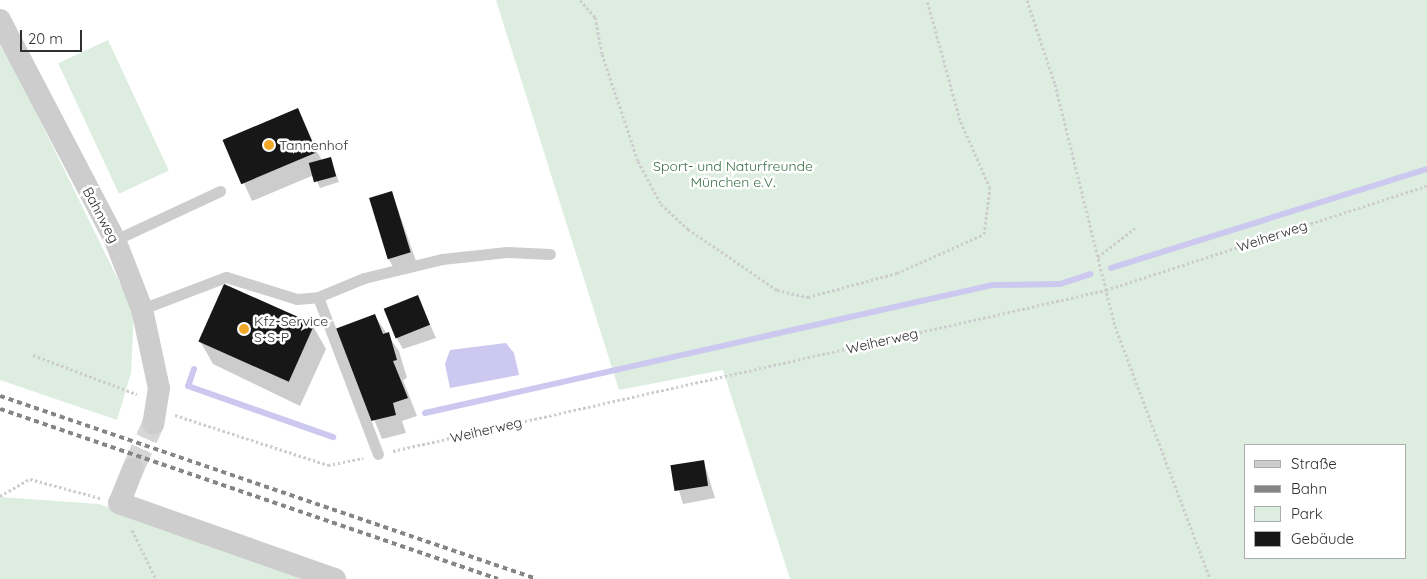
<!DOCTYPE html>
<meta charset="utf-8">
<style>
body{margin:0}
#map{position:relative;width:1427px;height:579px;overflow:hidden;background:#fff;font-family:Quicksand,sans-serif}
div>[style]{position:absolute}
.green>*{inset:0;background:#ddeee0;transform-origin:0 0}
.water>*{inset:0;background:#ccc8ef}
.shadow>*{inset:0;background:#0003}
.stream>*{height:6px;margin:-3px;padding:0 3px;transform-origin:3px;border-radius:3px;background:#ccc8ef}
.building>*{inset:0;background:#171717;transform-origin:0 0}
.street-tunnel>*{height:22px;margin-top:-11px;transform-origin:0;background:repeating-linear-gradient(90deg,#d6d6d6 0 22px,transparent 0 33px)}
.path>*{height:3px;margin-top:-1.5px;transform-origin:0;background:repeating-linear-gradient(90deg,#cdcdcd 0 2.5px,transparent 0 5px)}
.lane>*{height:11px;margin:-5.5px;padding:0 5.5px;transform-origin:5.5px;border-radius:5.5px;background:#cdcdcd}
.street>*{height:22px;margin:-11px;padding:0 11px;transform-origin:11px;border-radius:11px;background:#cdcdcd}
.rail>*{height:4px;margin-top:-2px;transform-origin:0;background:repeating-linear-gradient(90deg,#858585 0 5px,transparent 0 9px)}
.dots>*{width:14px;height:14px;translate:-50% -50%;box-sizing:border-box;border:2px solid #fff;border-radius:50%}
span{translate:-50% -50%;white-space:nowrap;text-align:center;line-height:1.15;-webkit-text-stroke:5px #fff;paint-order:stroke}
.poi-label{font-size:14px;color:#303030}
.left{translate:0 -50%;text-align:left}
.park-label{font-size:14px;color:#397046}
.street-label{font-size:14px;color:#303030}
.legend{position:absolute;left:1244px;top:444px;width:162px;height:115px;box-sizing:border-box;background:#fff;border:1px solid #acacac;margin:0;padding:6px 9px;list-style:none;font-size:15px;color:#303030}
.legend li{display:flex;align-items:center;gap:10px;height:25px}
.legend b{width:25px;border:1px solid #acacac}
.scale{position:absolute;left:20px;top:30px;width:62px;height:22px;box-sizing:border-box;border:2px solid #303030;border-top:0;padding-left:6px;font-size:15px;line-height:18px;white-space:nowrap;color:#303030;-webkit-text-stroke:4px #fff;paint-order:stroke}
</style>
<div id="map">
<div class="green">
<div style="clip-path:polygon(evenodd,496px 0,1427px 0,1427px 579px,790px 579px,723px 370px,619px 390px,496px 0,1246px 445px,1406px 445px,1406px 558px,1246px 558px,1246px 445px)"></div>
<div style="clip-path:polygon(0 39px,134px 312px,131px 373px,117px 420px,0 380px)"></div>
<div style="left:108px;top:40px;width:144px;height:55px;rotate:65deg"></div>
<div style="clip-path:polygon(0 497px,99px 504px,308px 579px,0 579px)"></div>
</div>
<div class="water">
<div style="clip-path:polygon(506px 343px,514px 353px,519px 375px,450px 388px,445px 364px,450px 350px)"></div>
</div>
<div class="shadow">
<div style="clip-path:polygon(298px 109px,322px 161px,330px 159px,339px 182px,320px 188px,314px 175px,252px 201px,224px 139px)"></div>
<div style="clip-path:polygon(392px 192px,417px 264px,395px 270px,388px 258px)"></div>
<div style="clip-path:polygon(418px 297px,436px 338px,403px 349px,396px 337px)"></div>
<div style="clip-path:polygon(374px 315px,399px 351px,407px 378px,403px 380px,417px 416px,402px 421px,406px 433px,382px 439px,337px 329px)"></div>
<div style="clip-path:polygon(313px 326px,326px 349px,300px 406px,213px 364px,200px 341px)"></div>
<div style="clip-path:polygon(704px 462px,715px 498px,683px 504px,672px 467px)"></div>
</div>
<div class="stream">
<div style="left:1111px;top:268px;width:331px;rotate:-17.4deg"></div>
<div style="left:194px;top:369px;width:18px;rotate:109deg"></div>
<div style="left:188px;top:386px;width:154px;rotate:19.4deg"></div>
<div style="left:425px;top:413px;width:581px;rotate:-12.72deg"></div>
<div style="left:992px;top:285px;width:68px;rotate:-0.8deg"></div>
<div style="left:1060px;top:284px;width:32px;rotate:-18deg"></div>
</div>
<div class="building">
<div style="left:298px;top:108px;width:48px;height:82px;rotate:67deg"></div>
<div style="left:331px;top:157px;width:20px;height:23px;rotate:75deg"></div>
<div style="left:392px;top:191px;width:64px;height:24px;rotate:73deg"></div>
<div style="left:224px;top:284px;width:99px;height:63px;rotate:24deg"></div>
<div style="left:418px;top:295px;width:32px;height:37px;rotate:68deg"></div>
<div style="clip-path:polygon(375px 314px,383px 334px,389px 332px,397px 360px,393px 361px,408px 398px,393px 403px,396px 415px,371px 421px,335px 329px)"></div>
<div style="left:704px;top:460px;width:26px;height:34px;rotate:81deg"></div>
</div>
<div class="street-tunnel">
<div style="left:133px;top:469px;width:49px;rotate:-66deg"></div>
</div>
<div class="path">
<div style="left:580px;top:0;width:23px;rotate:49deg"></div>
<div style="left:595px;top:17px;width:38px;rotate:79deg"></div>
<div style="left:602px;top:54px;width:113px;rotate:71.4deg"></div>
<div style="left:638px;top:161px;width:49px;rotate:61.9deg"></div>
<div style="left:661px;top:204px;width:37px;rotate:43deg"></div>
<div style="left:688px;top:229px;width:108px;rotate:34.4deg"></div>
<div style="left:777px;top:290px;width:32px;rotate:13deg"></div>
<div style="left:808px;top:297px;width:92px;rotate:-15.1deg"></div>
<div style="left:897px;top:273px;width:95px;rotate:-24.1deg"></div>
<div style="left:984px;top:234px;width:46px;rotate:-82.6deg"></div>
<div style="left:990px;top:188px;width:74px;rotate:-113.8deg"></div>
<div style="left:960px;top:120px;width:124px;rotate:-105.4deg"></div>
<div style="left:1027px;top:0;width:89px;rotate:71.6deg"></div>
<div style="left:1055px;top:84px;width:249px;rotate:76.1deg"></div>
<div style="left:1115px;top:326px;width:270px;rotate:69.4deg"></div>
<div style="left:1098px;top:257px;width:47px;rotate:-38.1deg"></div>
<div style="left:33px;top:355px;width:111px;rotate:20.6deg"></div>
<div style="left:175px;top:415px;width:161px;rotate:18.1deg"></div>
<div style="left:328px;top:465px;width:36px;rotate:-11deg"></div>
<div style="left:393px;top:451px;width:731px;rotate:-12.72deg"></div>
<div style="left:1106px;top:290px;width:337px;rotate:-18deg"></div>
<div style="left:0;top:496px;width:34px;rotate:-30deg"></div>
<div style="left:30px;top:479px;width:73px;rotate:15.2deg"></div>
<div style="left:132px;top:530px;width:55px;rotate:63.9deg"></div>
</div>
<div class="lane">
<div style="left:115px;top:240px;width:116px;rotate:-25deg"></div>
<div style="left:318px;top:297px;width:168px;rotate:69.1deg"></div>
<div style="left:142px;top:309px;width:90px;rotate:-20.9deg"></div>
<div style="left:226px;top:277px;width:74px;rotate:17.2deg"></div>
<div style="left:297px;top:299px;width:21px;rotate:-5deg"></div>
<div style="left:318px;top:297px;width:50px;rotate:-22.4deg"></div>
<div style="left:364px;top:278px;width:80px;rotate:-13.7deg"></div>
<div style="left:442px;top:259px;width:65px;rotate:-6.1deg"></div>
<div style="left:507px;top:252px;width:43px;rotate:2.7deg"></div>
</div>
<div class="street">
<div style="left:0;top:20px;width:248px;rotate:62.4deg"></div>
<div style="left:115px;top:240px;width:74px;rotate:68.6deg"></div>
<div style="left:142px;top:309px;width:81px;rotate:77.9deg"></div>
<div style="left:159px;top:388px;width:36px;rotate:99deg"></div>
<div style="left:133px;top:469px;width:37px;rotate:112deg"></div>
<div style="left:119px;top:503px;width:229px;rotate:19.4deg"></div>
</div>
<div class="rail">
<div style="left:0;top:396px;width:567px;rotate:18.82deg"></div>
<div style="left:0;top:409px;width:526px;rotate:18.85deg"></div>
</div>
<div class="dots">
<div style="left:269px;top:145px;background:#f2a827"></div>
<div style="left:244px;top:329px;background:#f2a827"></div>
</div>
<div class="poi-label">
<span class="left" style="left:279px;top:145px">Tannenhof</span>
<span class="left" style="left:254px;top:329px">Kfz-Service<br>S-S-P</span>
</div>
<div class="park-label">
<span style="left:733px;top:174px">Sport- und Naturfreunde<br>München e.V.</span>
</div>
<div class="street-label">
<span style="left:101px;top:215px;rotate:62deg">Bahnweg</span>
<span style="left:1272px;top:236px;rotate:-18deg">Weiherweg</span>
<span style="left:882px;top:341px;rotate:-13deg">Weiherweg</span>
<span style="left:486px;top:430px;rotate:-13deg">Weiherweg</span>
</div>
<ul class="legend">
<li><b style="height:6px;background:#cdcdcd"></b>Straße</li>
<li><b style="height:6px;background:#858585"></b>Bahn</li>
<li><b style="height:14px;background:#ddeee0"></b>Park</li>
<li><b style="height:14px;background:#171717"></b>Gebäude</li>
</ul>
<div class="scale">20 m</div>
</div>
